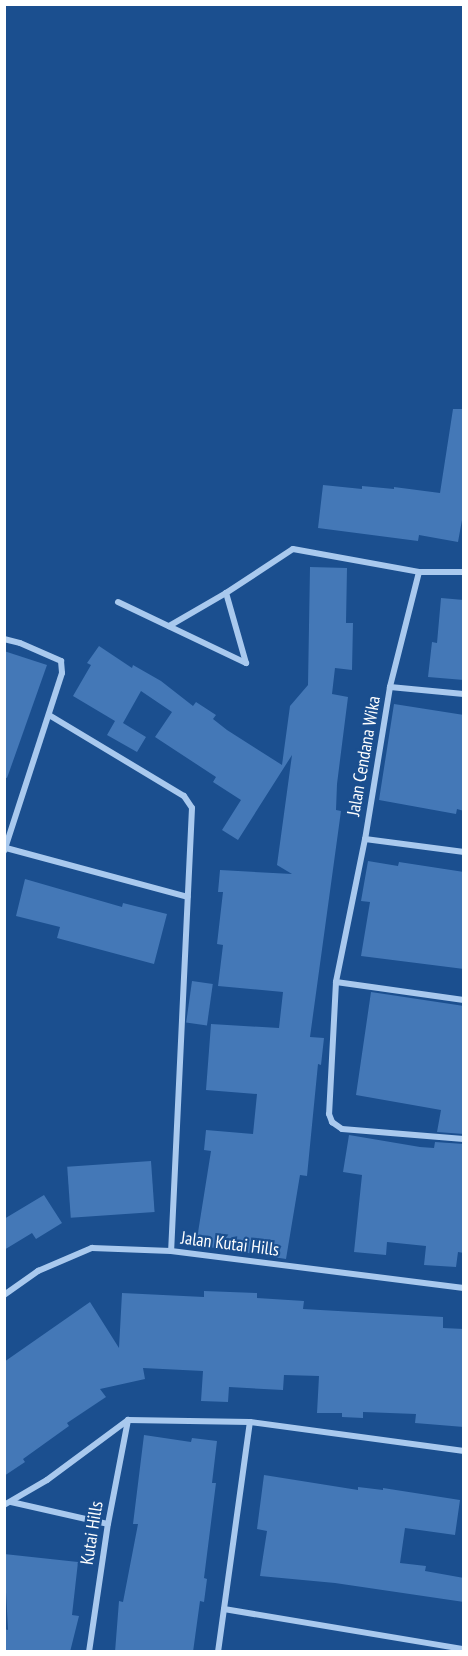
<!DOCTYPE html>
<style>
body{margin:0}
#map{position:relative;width:468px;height:1656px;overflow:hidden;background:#1b4f8f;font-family:"PT Sans Narrow",sans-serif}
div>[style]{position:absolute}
.building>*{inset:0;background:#4478b7;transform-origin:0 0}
.street>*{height:6px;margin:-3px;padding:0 3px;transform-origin:3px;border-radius:3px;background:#a9c9ee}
span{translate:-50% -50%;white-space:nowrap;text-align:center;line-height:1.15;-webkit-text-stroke:4.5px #1b4f8f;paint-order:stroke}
.street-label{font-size:18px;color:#fff}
.frame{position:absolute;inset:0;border:6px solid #fff;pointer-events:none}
</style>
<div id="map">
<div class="building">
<div style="clip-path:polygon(453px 409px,464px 409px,464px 509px,458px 542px,419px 535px,418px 541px,318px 528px,323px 485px,362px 489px,362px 486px,394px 489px,394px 487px,440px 493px)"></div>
<div style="clip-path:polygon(310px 567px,347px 568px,346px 623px,353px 623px,352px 670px,335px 668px,332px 694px,348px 697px,337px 784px,336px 810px,341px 811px,310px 1037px,324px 1038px,321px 1065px,318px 1064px,307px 1176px,300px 1175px,286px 1259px,196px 1245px,211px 1151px,204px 1150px,206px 1130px,253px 1134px,257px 1094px,206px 1090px,211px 1024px,279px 1028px,283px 992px,218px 986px,223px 945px,217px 944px,223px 892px,218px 892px,220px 870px,292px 874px,277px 865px,292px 755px,238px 840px,222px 830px,241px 800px,213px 782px,216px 777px,155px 737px,172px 712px,141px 691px,123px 723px,146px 737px,137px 752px,107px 735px,115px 721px,73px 696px,91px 665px,87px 663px,99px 646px,132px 668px,133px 665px,161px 681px,193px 706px,196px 702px,216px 715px,213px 719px,227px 730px,282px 765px,290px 706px,308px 685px)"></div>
<div style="clip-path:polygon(441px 598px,464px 600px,464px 680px,428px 677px,432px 642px,437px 643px)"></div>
<div style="clip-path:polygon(4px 651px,47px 665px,7px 778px,4px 777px)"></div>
<div style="clip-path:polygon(394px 704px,464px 715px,464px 811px,457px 809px,456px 814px,379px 800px)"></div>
<div style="clip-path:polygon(368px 861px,398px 866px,399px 862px,464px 872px,464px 969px,361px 956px,370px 902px,361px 901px)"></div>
<div style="clip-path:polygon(25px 879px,122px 907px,123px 903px,167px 914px,154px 964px,57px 938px,60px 927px,16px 916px)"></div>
<div style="left:192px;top:981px;width:21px;height:42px;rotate:8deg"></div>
<div style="clip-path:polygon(371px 992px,464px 1006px,464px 1134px,437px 1132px,441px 1110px,356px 1095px)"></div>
<div style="clip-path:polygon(349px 1135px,420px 1147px,434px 1148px,435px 1142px,464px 1144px,464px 1253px,458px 1252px,456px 1267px,424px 1265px,426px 1246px,387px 1242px,386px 1255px,354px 1252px,362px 1175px,343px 1172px)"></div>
<div style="left:151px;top:1161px;width:51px;height:84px;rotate:86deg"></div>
<div style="clip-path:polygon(44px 1195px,62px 1223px,36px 1239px,32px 1233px,4px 1250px,4px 1219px)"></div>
<div style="clip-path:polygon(204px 1291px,257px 1293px,257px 1298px,304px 1301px,303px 1309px,443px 1317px,443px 1328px,464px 1329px,464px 1427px,415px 1423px,416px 1414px,363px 1412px,363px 1418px,342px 1417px,342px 1413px,317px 1413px,319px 1376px,284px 1375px,283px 1390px,229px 1387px,228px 1402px,201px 1401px,203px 1371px,143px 1368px,145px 1379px,100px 1389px,106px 1397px,67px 1423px,69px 1426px,23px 1459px,25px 1462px,4px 1476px,4px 1362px,90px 1302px,119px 1348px,122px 1293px,204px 1297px)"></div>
<div style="clip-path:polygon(144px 1435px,191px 1442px,192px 1438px,217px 1441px,212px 1483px,216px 1483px,204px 1578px,207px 1579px,204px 1602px,200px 1601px,193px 1652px,115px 1652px,119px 1601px,123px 1602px,138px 1524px,133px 1524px)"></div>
<div style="clip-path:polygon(264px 1475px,358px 1490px,358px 1487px,383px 1490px,383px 1488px,460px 1500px,455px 1535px,405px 1528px,400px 1563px,426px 1566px,425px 1571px,464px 1578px,464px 1602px,335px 1583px,260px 1576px,267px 1531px,257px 1529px)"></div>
<div style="clip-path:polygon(4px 1554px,78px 1562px,72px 1615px,79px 1616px,70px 1652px,4px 1652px,4px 1629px,8px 1630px)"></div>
</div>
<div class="street">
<div style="left:464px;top:572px;width:45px;rotate:180deg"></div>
<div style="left:419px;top:572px;width:119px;rotate:104.2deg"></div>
<div style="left:390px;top:687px;width:74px;rotate:5.4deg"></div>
<div style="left:226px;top:593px;width:80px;rotate:-33.3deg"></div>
<div style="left:293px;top:549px;width:128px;rotate:10.3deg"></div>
<div style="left:118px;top:602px;width:142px;rotate:25.5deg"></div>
<div style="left:246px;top:663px;width:73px;rotate:-105.9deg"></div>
<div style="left:226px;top:593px;width:66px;rotate:149.9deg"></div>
<div style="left:4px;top:639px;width:16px;rotate:14deg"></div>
<div style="left:20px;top:643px;width:45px;rotate:23.7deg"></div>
<div style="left:61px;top:661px;width:12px;rotate:85deg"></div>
<div style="left:62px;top:673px;width:187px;rotate:108deg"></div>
<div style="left:390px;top:687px;width:154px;rotate:99.3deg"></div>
<div style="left:365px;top:839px;width:100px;rotate:7.5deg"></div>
<div style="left:49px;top:715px;width:157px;rotate:31deg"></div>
<div style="left:184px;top:796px;width:14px;rotate:56deg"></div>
<div style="left:192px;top:808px;width:443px;rotate:92.7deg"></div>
<div style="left:365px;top:839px;width:146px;rotate:101.5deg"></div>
<div style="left:336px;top:982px;width:129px;rotate:8deg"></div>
<div style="left:6px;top:848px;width:188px;rotate:15.1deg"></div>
<div style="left:336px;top:982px;width:132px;rotate:93deg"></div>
<div style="left:329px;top:1114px;width:9px;rotate:69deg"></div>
<div style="left:332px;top:1122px;width:12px;rotate:35deg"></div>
<div style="left:342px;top:1129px;width:122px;rotate:4.7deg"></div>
<div style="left:4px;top:1295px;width:42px;rotate:-35.2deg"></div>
<div style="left:38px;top:1271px;width:59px;rotate:-23.1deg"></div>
<div style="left:92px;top:1248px;width:79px;rotate:2.2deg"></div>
<div style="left:171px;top:1251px;width:295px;rotate:7.2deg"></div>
<div style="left:11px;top:1502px;width:99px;rotate:12.8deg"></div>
<div style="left:4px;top:1505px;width:50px;rotate:-30.2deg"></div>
<div style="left:47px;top:1480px;width:101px;rotate:-36.5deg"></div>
<div style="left:128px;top:1420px;width:122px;rotate:0.9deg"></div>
<div style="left:250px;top:1422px;width:216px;rotate:7.7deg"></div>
<div style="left:224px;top:1609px;width:243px;rotate:9.5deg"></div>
<div style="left:89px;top:1652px;width:129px;rotate:-81.6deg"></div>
<div style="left:108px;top:1524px;width:106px;rotate:-79.1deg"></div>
<div style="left:218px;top:1652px;width:232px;rotate:-82.1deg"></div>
</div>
<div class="street-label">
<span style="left:364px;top:756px;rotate:-80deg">Jalan Cendana Wika</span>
<span style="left:230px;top:1244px;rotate:7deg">Jalan Kutai Hills</span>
<span style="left:92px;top:1533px;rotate:-81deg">Kutai Hills</span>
</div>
<div class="frame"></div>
</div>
